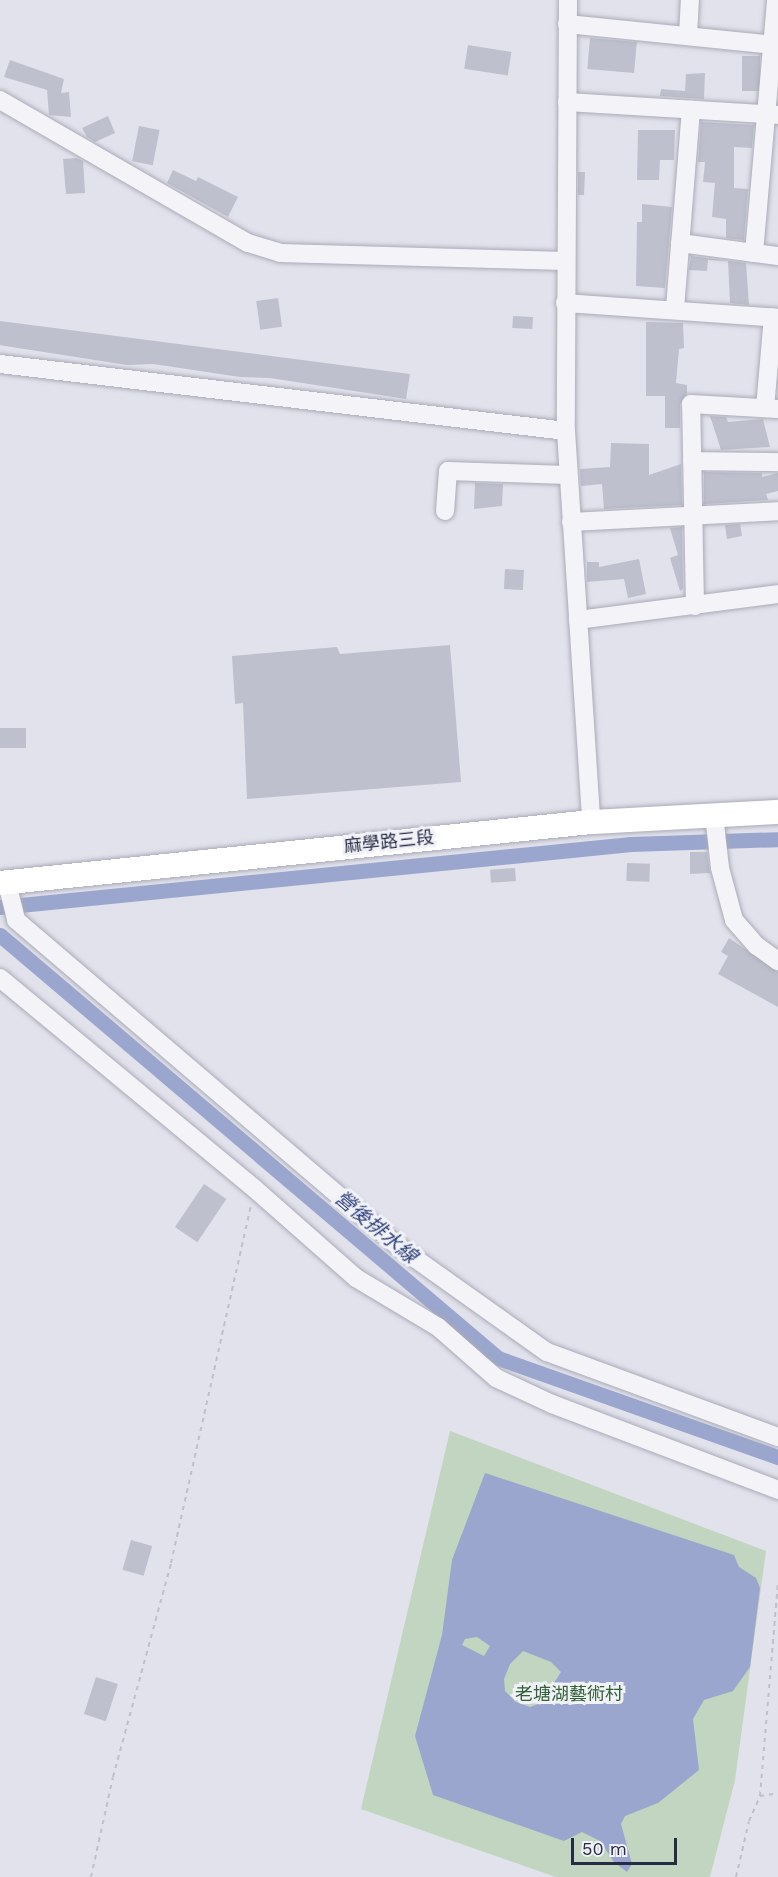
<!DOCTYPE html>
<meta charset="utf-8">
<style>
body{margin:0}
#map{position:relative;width:778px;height:1877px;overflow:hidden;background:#e1e2eb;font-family:"Work Sans","Noto Sans TC",sans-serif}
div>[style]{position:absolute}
.green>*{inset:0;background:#c1d5c1}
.water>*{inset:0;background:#9aa6cd}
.canal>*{height:15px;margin:-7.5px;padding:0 7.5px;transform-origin:7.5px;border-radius:7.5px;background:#9aa6cd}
.building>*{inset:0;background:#bec0ce;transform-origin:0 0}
.path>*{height:2px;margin-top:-1px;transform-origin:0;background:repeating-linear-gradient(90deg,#bfc0c9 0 4.5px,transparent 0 9px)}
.roads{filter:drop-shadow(0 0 2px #aaabb9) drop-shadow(0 0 2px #aaabb9)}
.minor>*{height:18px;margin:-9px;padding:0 9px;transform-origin:9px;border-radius:9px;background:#f4f4f8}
.major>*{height:24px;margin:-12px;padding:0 12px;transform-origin:12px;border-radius:12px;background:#fff}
span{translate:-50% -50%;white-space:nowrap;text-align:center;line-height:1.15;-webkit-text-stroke:6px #f1f2f8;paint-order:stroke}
.street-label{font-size:18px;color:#282b44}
.park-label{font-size:18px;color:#346037}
.water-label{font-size:20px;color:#2f3e7a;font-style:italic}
.scale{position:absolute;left:571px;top:1838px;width:106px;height:27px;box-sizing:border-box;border:3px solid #282b44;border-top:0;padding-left:8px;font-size:18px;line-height:21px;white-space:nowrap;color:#282b44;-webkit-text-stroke:4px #f1f2f8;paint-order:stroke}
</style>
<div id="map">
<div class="green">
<div style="clip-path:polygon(450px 1431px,766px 1551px,735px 1780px,710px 1877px,556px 1877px,361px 1809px)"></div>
</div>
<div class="water">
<div style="clip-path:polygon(evenodd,485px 1473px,734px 1555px,739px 1567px,756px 1578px,760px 1588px,750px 1667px,733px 1691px,704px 1700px,693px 1719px,699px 1770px,658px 1803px,625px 1816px,621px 1824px,632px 1864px,627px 1872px,614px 1862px,600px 1841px,582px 1832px,564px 1841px,433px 1795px,415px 1736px,442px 1635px,452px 1560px,485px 1473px,477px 1637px,490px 1646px,484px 1656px,462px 1645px,465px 1639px,477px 1637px,485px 1473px,523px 1651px,551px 1662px,561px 1672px,541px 1703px,530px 1707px,516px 1702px,505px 1691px,504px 1679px,510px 1664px,523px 1651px)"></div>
</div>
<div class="canal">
<div style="left:0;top:907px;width:634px;rotate:-5.7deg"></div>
<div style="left:631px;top:844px;width:147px;rotate:-1.9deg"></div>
<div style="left:0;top:935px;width:653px;rotate:40.34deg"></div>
<div style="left:498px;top:1358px;width:297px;rotate:19.5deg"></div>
</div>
<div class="building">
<div style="left:590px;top:38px;width:47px;height:31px;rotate:5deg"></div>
<div style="left:468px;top:45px;width:44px;height:24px;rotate:9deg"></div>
<div style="left:742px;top:56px;width:18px;height:35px"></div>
<div style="clip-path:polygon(10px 60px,64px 79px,61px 93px,69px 92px,71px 117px,49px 115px,47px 90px,4px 77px)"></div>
<div style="clip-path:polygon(705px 73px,704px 99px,660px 96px,661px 89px,685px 91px,686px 74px)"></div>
<div style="clip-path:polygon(108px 116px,115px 133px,95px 142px,87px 137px,82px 128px)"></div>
<div style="clip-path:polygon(701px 122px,754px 125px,752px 148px,734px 147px,734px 188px,748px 189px,744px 240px,726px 238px,726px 219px,712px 217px,715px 183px,703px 182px,705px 162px,698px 162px)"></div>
<div style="left:139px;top:126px;width:21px;height:36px;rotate:11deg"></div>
<div style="clip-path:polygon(638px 130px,675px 130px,674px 160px,660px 160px,659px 180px,637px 180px)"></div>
<div style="clip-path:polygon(77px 158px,83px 161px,85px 193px,66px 194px,63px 159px)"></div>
<div style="clip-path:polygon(173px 170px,196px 181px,198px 177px,238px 197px,228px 217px,167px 183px)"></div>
<div style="clip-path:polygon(578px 172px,585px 172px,584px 195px,578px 195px)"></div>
<div style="clip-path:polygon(642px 204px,672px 207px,665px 288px,636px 286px,637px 222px,642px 222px)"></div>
<div style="clip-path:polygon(691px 256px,746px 263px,749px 305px,730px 303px,728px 261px,708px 260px,707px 271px,689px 270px)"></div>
<div style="left:278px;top:298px;width:29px;height:22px;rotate:82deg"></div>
<div style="left:513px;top:316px;width:20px;height:12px;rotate:3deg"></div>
<div style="clip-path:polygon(0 321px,410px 374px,406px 399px,270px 378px,240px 377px,153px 364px,127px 365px,5px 346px,0 345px)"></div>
<div style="clip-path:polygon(646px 322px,683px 323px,684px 348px,679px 349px,676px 383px,687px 385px,687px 394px,680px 404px,680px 428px,665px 428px,665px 396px,646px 396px)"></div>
<div style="clip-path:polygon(710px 416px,726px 417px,728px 422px,763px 419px,770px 447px,721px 450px)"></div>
<div style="clip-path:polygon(611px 443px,649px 444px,649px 475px,681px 464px,682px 505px,604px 509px,602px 484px,581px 486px,580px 469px,610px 467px)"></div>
<div style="clip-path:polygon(704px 472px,762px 473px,762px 477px,778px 473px,778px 491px,766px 494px,768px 500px,704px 504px)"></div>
<div style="clip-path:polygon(475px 483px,503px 484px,502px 506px,474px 509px)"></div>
<div style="clip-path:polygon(740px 524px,742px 536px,727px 539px,725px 525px)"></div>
<div style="clip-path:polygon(682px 527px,683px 589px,680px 591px,670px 558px,678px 555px,670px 528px)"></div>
<div style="clip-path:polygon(639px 559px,646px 594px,628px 598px,624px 579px,587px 582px,587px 562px,599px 562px,599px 567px)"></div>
<div style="left:505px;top:569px;width:19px;height:20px;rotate:3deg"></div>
<div style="clip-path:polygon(450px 645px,461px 782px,247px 799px,243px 703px,235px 704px,232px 656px,337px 647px,340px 654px)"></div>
<div style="left:0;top:728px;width:26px;height:20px"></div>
<div style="clip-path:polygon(690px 852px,707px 852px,710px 873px,690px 874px)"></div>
<div style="left:627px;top:863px;width:23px;height:18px;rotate:2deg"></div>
<div style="left:515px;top:868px;width:13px;height:25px;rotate:86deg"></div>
<div style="clip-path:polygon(729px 938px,778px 972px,778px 1007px,718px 974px,728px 956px,721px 952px)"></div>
<div style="left:204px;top:1184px;width:27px;height:52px;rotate:34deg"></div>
<div style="left:131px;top:1540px;width:22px;height:31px;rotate:16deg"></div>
<div style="left:96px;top:1677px;width:23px;height:39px;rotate:18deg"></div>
</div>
<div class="path">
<div style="left:760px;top:1796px;width:215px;rotate:-85.2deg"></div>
<div style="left:91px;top:1877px;width:102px;rotate:-77.6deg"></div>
<div style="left:113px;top:1777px;width:222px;rotate:-74.8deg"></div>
<div style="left:171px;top:1563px;width:366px;rotate:-77.4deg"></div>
<div style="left:736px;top:1877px;width:57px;rotate:-76.9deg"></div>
<div style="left:749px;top:1821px;width:27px;rotate:-66deg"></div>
<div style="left:760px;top:1796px;width:18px;rotate:-9deg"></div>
</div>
<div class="roads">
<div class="minor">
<div style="left:568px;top:0;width:431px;rotate:90.3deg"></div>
<div style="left:566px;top:431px;width:392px;rotate:86.3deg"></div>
<div style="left:567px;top:24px;width:206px;rotate:5.8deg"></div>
<div style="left:688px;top:36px;width:36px;rotate:-87deg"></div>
<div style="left:0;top:100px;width:286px;rotate:30deg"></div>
<div style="left:248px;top:243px;width:34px;rotate:17deg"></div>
<div style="left:280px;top:253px;width:285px;rotate:1.6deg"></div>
<div style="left:567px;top:102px;width:211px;rotate:3.5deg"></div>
<div style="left:680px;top:243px;width:99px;rotate:7.6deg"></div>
<div style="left:754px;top:253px;width:254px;rotate:-85deg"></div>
<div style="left:565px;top:303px;width:214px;rotate:4deg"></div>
<div style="left:675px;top:308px;width:199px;rotate:-85.4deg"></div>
<div style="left:0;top:364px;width:570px;rotate:6.75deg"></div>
<div style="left:765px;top:408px;width:91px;rotate:-85deg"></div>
<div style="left:692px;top:461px;width:86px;rotate:0.7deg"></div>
<div style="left:445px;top:511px;width:40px;rotate:-85.7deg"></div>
<div style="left:448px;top:471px;width:119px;rotate:1.9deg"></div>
<div style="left:571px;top:522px;width:207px;rotate:-3deg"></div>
<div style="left:695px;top:606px;width:202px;rotate:-91.1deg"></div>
<div style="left:691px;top:404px;width:87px;rotate:3.3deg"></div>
<div style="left:578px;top:620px;width:202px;rotate:-7.4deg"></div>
<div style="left:714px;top:815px;width:53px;rotate:83.5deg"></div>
<div style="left:720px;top:868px;width:54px;rotate:74.9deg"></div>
<div style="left:734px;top:920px;width:35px;rotate:49deg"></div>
<div style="left:757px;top:946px;width:26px;rotate:36deg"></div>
<div style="left:7px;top:883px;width:38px;rotate:76deg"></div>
<div style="left:16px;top:920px;width:504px;rotate:40.49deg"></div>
<div style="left:399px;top:1247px;width:181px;rotate:35.4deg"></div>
<div style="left:547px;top:1352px;width:246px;rotate:20.2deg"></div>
<div style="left:0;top:978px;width:331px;rotate:39.6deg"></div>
<div style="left:255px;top:1189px;width:135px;rotate:41.4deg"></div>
<div style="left:356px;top:1278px;width:96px;rotate:30.9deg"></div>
<div style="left:438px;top:1327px;width:77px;rotate:41.3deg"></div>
<div style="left:496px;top:1378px;width:62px;rotate:24.9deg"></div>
<div style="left:552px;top:1404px;width:242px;rotate:20.8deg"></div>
</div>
<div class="major">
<div style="left:0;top:883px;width:594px;rotate:-5.89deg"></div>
<div style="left:591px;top:822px;width:187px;rotate:-3.1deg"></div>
</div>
</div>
<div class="street-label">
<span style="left:389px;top:842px;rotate:-6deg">麻學路三段</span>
</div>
<div class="park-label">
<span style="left:569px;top:1694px">老塘湖藝術村</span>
</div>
<div class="water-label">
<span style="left:376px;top:1227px;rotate:40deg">營後排水線</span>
</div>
<div class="scale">50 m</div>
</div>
